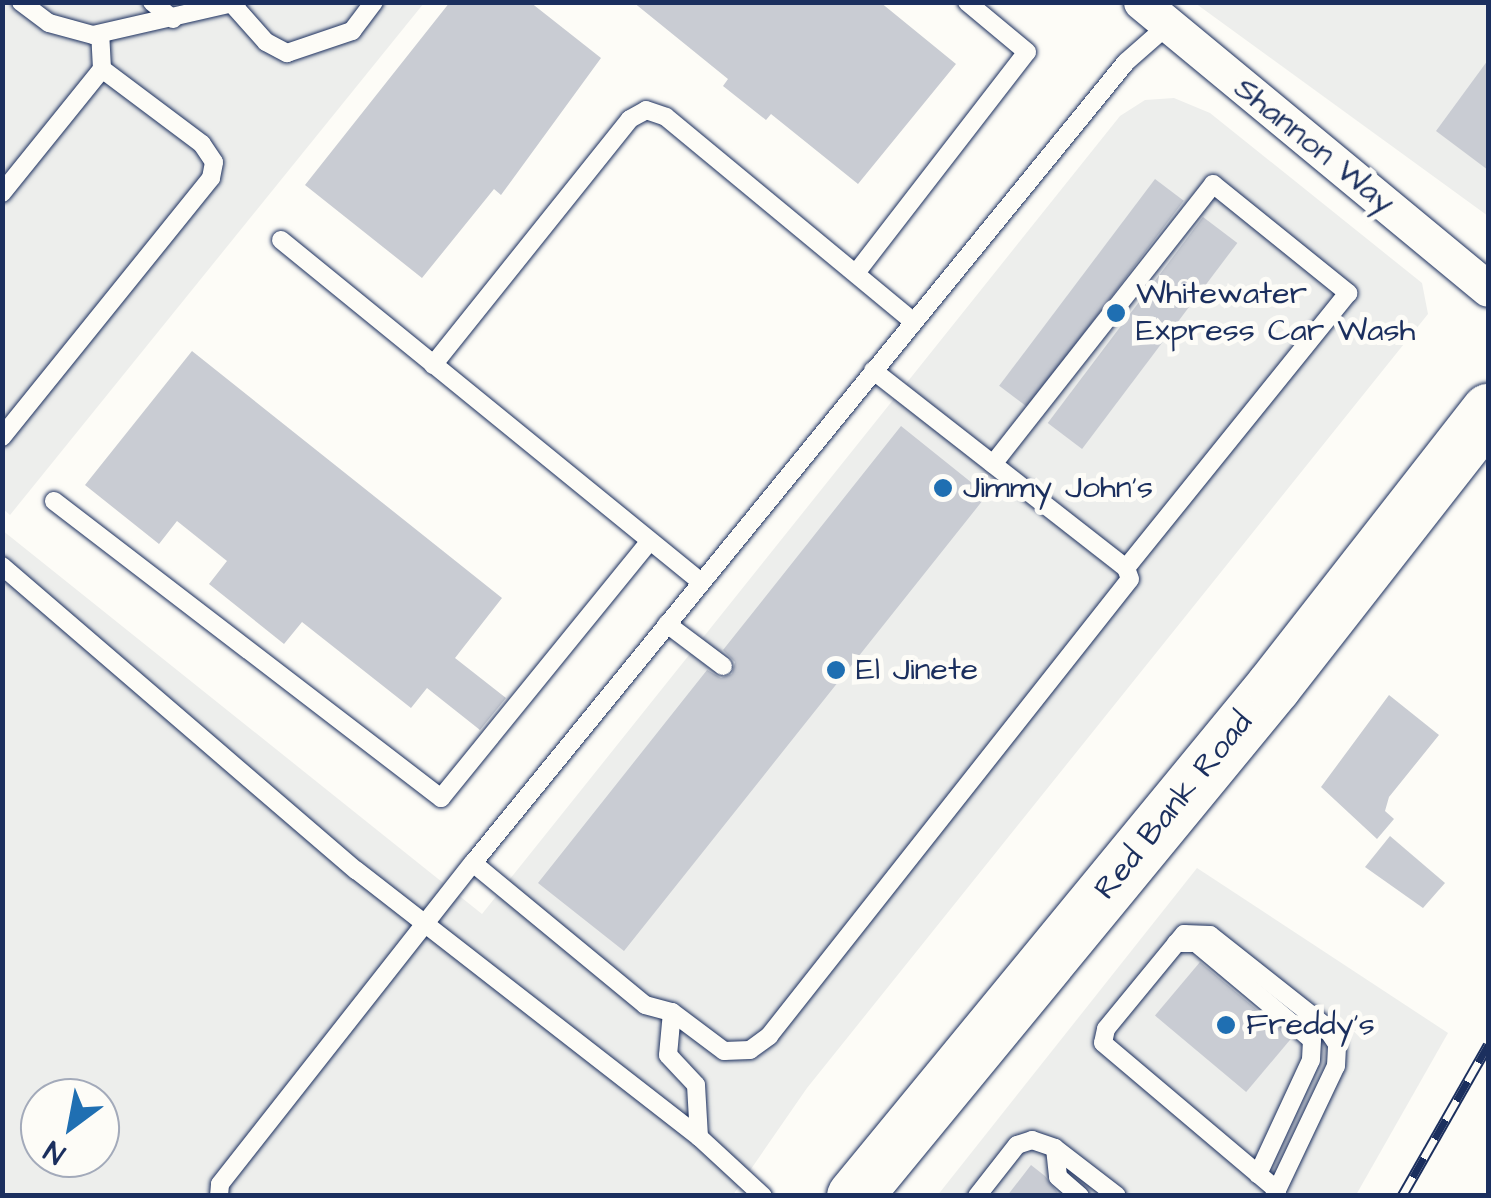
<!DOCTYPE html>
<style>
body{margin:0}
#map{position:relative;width:1491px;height:1198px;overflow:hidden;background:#fdfcf7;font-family:"Architects Daughter",sans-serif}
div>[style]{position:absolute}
.built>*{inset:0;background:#edeeec}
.building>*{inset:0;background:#c9ccd3;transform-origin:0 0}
.roads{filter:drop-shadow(0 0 2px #1b2f5e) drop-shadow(0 0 2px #1b2f5e)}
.lane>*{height:18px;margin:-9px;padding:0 9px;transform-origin:9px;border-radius:9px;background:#fdfcf7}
.street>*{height:35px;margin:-17.5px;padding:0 17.5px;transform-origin:17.5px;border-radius:17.5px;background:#fdfcf7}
.highway>*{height:55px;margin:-27.5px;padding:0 27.5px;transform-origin:27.5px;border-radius:27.5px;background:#fdfcf7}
.rail>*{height:11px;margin-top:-5.5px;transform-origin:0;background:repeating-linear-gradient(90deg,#fdfcf7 0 22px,#1b2f5e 0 44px);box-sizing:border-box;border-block:2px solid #1b2f5e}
.dots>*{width:28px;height:28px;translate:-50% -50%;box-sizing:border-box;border:5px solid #fdfcf7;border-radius:50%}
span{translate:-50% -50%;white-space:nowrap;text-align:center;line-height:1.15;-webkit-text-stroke:10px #fdfcf7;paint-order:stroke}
.street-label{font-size:32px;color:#1b2f5e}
.poi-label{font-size:32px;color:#1b2f5e}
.left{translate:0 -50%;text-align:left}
.frame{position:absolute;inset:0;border:5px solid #1b2f5e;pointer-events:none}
.north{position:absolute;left:20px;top:1078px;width:100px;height:100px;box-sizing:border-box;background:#fdfcf7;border:2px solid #a3aaba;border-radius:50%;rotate:212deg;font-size:28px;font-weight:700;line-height:40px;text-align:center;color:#1b2f5e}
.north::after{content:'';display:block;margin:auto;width:35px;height:45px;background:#1f6fb2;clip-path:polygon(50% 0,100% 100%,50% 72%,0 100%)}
</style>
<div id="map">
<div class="built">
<div style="clip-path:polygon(3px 3px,424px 3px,10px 515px,3px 509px)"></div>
<div style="clip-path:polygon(1195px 3px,1488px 3px,1488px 216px)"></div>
<div style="clip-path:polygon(evenodd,1174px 98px,1210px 113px,1422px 283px,1428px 314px,807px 1088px,733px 1195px,3px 1195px,2px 530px,482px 914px,1120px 116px,1145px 100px,1174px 98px,40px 1098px,100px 1098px,100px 1158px,40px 1158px,40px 1098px)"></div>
<div style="clip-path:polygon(1197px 868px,1448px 1033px,1356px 1195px,937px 1196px)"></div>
</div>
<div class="building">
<div style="clip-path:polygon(450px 2px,530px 2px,601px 58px,501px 195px,494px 189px,422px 278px,305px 185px)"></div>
<div style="clip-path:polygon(633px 2px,880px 2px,956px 64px,858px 184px,771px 114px,766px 120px,723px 86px,728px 79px)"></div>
<div style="clip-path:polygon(1488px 60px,1488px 170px,1436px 131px)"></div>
<div style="left:1155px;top:179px;width:36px;height:259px;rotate:37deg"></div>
<div style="left:1203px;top:217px;width:43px;height:258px;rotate:37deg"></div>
<div style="clip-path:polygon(192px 351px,502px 598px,455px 658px,506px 698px,480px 730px,427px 688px,411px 708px,302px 622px,284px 644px,209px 584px,227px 561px,177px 521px,159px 544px,85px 485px)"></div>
<div style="clip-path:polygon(901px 426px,987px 495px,624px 951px,538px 883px,707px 670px,721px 678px,732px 674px,735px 662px,723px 650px)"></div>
<div style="clip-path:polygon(1389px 695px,1439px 735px,1389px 797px,1385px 811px,1394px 819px,1377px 839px,1321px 787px)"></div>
<div style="clip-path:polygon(1390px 836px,1445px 883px,1423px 908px,1365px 867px)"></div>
<div style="left:1200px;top:962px;width:119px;height:70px;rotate:40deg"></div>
<div style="clip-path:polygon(1031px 1165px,1045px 1176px,1060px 1196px,1007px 1196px)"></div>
</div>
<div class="roads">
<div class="lane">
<div style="left:21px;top:2px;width:35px;rotate:37deg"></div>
<div style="left:49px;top:23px;width:46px;rotate:15.3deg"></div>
<div style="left:93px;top:35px;width:148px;rotate:-12.9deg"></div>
<div style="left:152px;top:2px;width:27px;rotate:39deg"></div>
<div style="left:234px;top:6px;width:48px;rotate:48.4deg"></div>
<div style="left:266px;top:42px;width:24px;rotate:28deg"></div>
<div style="left:287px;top:53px;width:69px;rotate:-18.7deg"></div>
<div style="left:352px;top:31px;width:36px;rotate:-53deg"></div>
<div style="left:2px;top:193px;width:159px;rotate:-51.1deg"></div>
<div style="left:102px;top:69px;width:35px;rotate:-93deg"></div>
<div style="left:281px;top:240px;width:542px;rotate:39.16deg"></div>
<div style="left:856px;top:273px;width:279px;rotate:-52.3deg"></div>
<div style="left:1027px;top:52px;width:78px;rotate:-140.2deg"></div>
<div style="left:433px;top:365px;width:315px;rotate:-51.3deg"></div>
<div style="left:630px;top:119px;width:18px;rotate:-29deg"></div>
<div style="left:646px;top:110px;width:21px;rotate:19deg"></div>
<div style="left:666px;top:117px;width:320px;rotate:39.6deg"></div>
<div style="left:2px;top:437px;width:333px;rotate:-51.1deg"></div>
<div style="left:211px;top:178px;width:16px;rotate:-79deg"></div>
<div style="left:214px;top:162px;width:22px;rotate:-124deg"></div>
<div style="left:202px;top:144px;width:125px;rotate:-143.1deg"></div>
<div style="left:993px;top:464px;width:356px;rotate:-51.8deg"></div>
<div style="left:1213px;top:184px;width:174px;rotate:38.9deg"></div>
<div style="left:1348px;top:293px;width:353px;rotate:128.9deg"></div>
<div style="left:54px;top:501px;width:488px;rotate:37.5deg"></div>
<div style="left:441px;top:798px;width:331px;rotate:-50.9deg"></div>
<div style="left:2px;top:566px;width:467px;rotate:40.7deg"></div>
<div style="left:356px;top:870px;width:435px;rotate:37.9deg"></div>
<div style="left:699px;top:1137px;width:87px;rotate:42.7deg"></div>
<div style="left:667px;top:624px;width:70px;rotate:36.9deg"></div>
<div style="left:473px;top:863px;width:223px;rotate:39.5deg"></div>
<div style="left:645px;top:1005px;width:28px;rotate:15deg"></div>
<div style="left:672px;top:1012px;width:65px;rotate:36.9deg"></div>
<div style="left:724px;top:1051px;width:26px;rotate:-2deg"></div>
<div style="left:750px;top:1050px;width:24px;rotate:-36deg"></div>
<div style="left:769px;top:1036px;width:582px;rotate:-51.69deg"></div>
<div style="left:1130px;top:579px;width:12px;rotate:-110deg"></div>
<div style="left:1126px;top:568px;width:321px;rotate:-142deg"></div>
<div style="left:1176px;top:943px;width:20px"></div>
<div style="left:1196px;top:943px;width:151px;rotate:39.9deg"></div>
<div style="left:1312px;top:1040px;width:20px;rotate:93deg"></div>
<div style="left:1311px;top:1060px;width:126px;rotate:114.9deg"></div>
<div style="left:672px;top:1012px;width:43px;rotate:95.3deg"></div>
<div style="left:668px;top:1055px;width:41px;rotate:47deg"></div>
<div style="left:696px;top:1085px;width:52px;rotate:86.7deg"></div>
<div style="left:1055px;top:1148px;width:29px;rotate:84deg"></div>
<div style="left:1058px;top:1177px;width:29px;rotate:41deg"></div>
<div style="left:219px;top:1196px;width:12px;rotate:-85deg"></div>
<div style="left:220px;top:1184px;width:409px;rotate:-51.8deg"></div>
<div style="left:473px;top:863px;width:1033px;rotate:-50.81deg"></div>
<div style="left:1126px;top:62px;width:53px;rotate:-41.2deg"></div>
<div style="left:977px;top:1196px;width:65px;rotate:-51.9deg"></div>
<div style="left:1017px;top:1145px;width:16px;rotate:-18deg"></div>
<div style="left:1032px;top:1140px;width:24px;rotate:19deg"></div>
<div style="left:1055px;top:1148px;width:78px;rotate:37.7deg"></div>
<div style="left:1274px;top:1196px;width:7px;rotate:-63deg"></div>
<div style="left:1277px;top:1190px;width:137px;rotate:-64.6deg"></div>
<div style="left:1336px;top:1066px;width:22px;rotate:-87deg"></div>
<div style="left:1337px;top:1044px;width:23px;rotate:-124deg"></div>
<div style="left:1324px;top:1025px;width:145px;rotate:-141.7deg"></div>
<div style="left:1210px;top:935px;width:26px;rotate:-178deg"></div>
<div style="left:1184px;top:934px;width:123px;rotate:129.4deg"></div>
<div style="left:1106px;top:1029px;width:14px;rotate:102deg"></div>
<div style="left:1103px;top:1043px;width:228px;rotate:40.2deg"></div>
</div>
<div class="street">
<div style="left:1141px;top:2px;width:450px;rotate:39.6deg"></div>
</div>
<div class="highway">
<div style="left:854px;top:1196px;width:661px;rotate:-50.58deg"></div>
<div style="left:1274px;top:685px;width:348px;rotate:-52deg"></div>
</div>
</div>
<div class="rail">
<div style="left:1402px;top:1196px;width:174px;rotate:-60.3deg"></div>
</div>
<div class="dots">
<div style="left:1116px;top:313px;background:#1f6fb2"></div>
<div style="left:943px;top:488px;background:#1f6fb2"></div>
<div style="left:836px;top:670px;background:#1f6fb2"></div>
<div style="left:1226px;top:1025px;background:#1f6fb2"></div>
</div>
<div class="street-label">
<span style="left:1314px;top:146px;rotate:39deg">Shannon Way</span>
<span style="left:1174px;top:806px;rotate:-51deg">Red Bank Road</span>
</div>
<div class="poi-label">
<span class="left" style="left:1136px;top:313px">Whitewater<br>Express Car Wash</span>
<span class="left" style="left:963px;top:488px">Jimmy John's</span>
<span class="left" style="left:856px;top:670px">El Jinete</span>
<span class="left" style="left:1246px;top:1025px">Freddy's</span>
</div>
<div class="frame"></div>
<div class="north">N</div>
</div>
